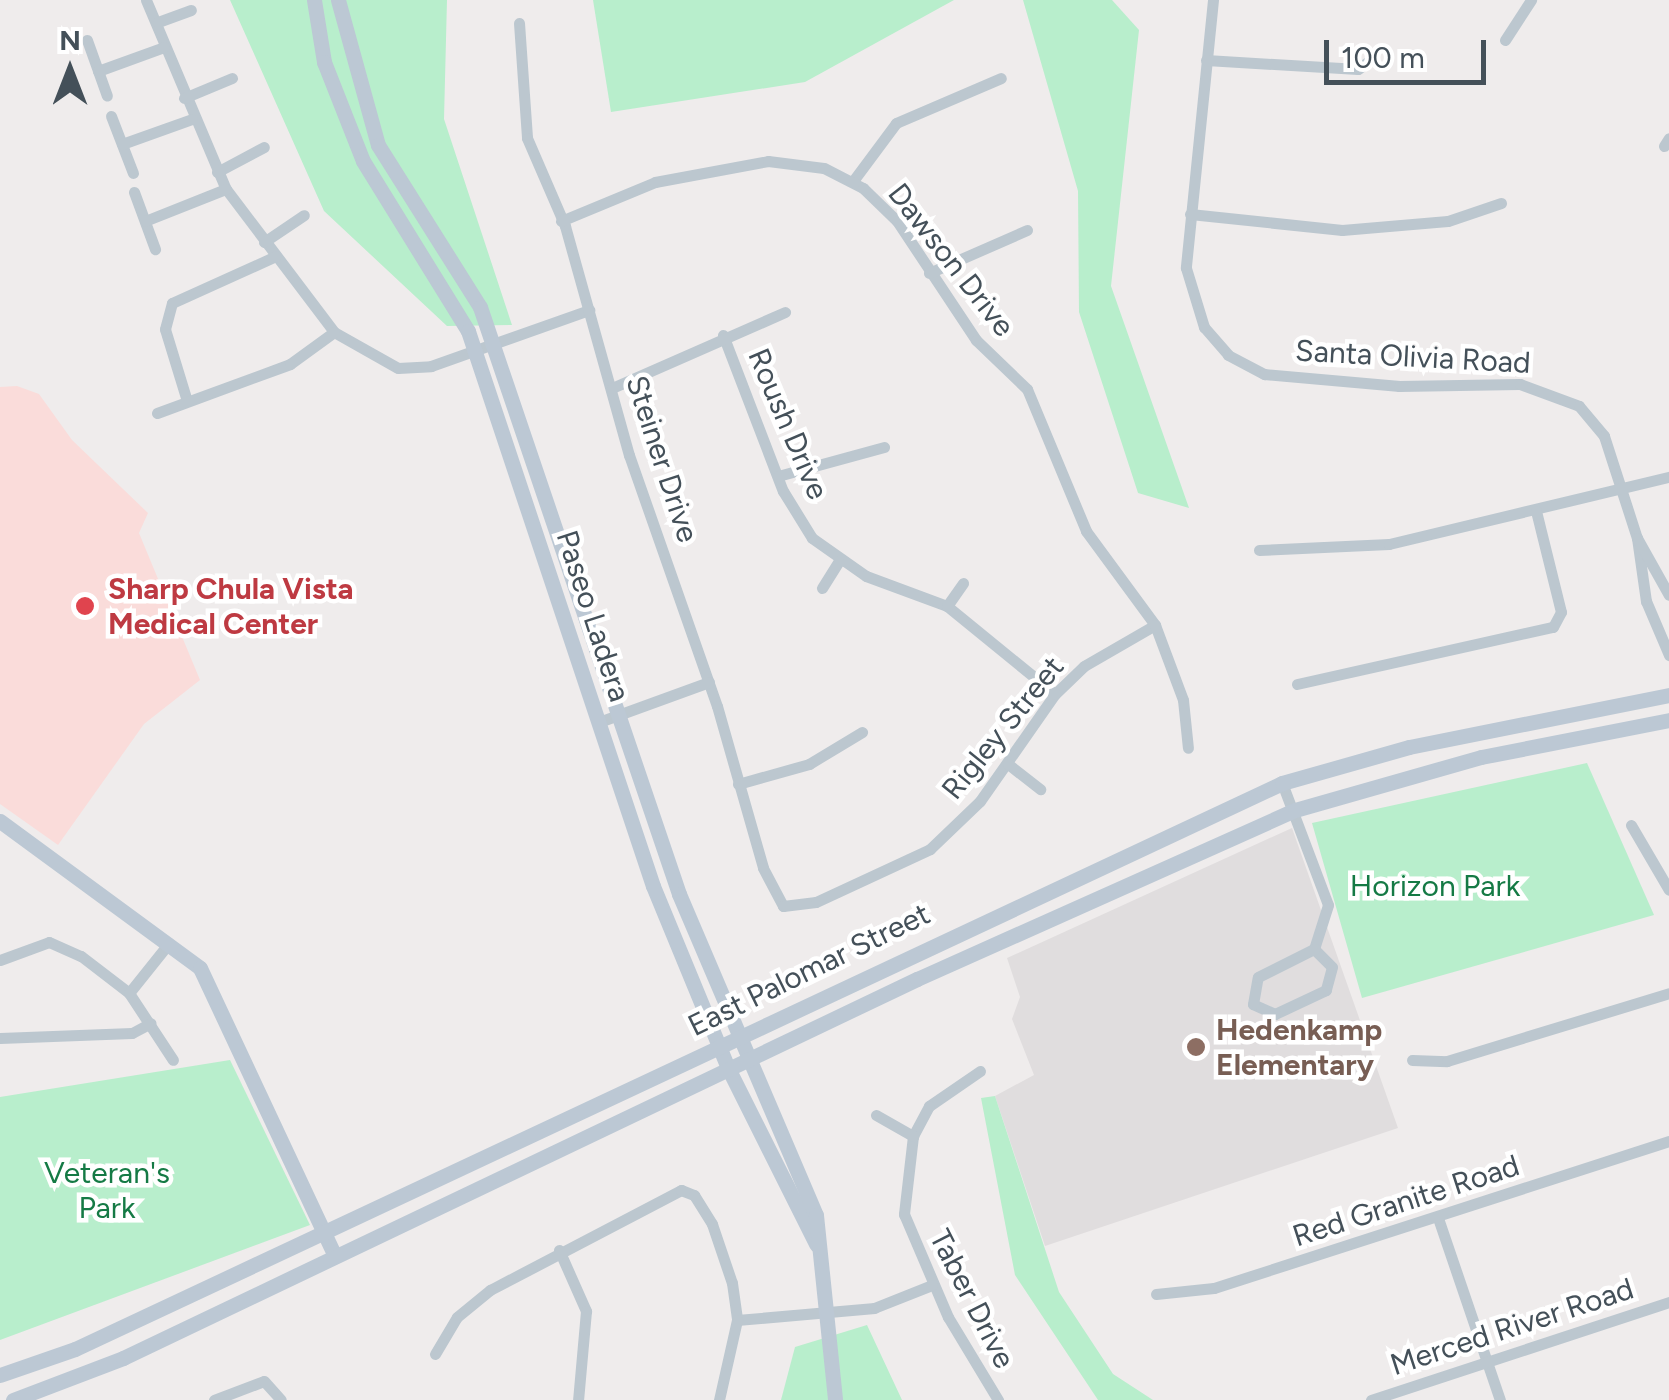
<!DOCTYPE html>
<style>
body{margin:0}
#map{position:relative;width:1669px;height:1400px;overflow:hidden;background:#efecec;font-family:Figtree,sans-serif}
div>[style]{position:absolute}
.education>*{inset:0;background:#e0ddde}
.medical>*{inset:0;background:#fadcda}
.green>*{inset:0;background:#b8eecc}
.street>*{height:11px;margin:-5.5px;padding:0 5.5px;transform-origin:5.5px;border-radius:5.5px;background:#bcc7cf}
.secondary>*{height:15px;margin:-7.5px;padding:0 7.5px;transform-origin:7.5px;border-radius:7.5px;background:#bcc8d4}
.dots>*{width:28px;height:28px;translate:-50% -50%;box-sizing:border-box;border:5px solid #fff;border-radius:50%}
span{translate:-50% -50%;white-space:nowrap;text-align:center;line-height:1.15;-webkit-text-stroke:9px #fff;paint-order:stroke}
.street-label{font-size:30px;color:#445059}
.health-label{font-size:30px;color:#be3a42;font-weight:700}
.left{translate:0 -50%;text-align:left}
.park-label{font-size:30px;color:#157a45}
.education-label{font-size:30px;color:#785e54;font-weight:700}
.north{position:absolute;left:20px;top:20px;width:100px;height:100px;-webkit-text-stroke:8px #fff;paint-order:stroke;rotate:0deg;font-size:28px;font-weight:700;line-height:40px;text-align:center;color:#445059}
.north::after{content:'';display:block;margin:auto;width:35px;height:45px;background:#445059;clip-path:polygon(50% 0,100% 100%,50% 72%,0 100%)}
.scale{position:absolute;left:1324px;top:40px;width:162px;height:45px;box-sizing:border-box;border:5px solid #445059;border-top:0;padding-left:12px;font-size:30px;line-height:35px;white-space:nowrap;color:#445059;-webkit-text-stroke:8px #fff;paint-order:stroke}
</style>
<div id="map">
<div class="education">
<div style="clip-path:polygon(1292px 828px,1398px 1128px,1045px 1246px,995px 1096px,1034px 1075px,1012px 1019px,1020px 997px,1007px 958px)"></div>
</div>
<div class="medical">
<div style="clip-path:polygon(17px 386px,39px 394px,72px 440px,148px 513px,139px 533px,200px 680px,144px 724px,58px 845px,0 804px,0 387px)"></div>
</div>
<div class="green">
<div style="clip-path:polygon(230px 0,447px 0,444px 119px,512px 325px,447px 326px,324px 211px)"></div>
<div style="clip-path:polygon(593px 0,954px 0,805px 82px,611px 112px)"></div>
<div style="clip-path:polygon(1023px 0,1112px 0,1139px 30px,1111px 286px,1189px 508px,1138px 493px,1079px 312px,1078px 191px)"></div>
<div style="clip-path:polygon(1587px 763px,1654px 915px,1362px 998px,1312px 823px)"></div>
<div style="clip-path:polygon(230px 1060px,310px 1225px,0 1340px,0 1097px)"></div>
<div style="clip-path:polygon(995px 1096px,1059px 1292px,1113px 1374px,1153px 1400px,1098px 1400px,1015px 1275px,981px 1098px)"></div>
<div style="clip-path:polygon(867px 1325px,902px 1400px,781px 1400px,795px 1347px)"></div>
</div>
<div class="street">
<div style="left:146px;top:0;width:205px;rotate:67.1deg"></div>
<div style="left:226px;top:189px;width:179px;rotate:52.9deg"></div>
<div style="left:334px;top:332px;width:73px;rotate:29.4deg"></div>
<div style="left:398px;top:368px;width:33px;rotate:-3deg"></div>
<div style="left:431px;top:366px;width:168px;rotate:-19.5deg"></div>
<div style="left:1213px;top:0;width:269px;rotate:95.8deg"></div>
<div style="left:1186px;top:268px;width:62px;rotate:73deg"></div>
<div style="left:1204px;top:327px;width:37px;rotate:49deg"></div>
<div style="left:1228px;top:355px;width:41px;rotate:27.8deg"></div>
<div style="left:1264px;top:374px;width:136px;rotate:5.1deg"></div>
<div style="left:1399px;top:386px;width:121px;rotate:-0.9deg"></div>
<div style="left:1520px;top:384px;width:63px;rotate:20.4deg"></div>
<div style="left:1579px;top:406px;width:39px;rotate:50deg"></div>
<div style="left:1604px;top:436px;width:107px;rotate:72.1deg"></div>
<div style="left:1637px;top:538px;width:64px;rotate:81.9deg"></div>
<div style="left:1646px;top:601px;width:59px;rotate:66.9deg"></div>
<div style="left:158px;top:22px;width:35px;rotate:-20deg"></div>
<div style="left:519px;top:23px;width:115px;rotate:86deg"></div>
<div style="left:527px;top:138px;width:96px;rotate:66.6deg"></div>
<div style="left:565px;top:226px;width:238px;rotate:74.4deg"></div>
<div style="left:629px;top:455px;width:266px;rotate:70.7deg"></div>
<div style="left:717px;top:706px;width:168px;rotate:74.1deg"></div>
<div style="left:763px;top:868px;width:43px;rotate:62.2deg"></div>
<div style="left:783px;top:906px;width:33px;rotate:-7deg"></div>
<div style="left:816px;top:902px;width:126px;rotate:-24.9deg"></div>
<div style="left:930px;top:849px;width:69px;rotate:-43.8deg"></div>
<div style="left:980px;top:801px;width:131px;rotate:-55deg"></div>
<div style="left:1055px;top:694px;width:40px;rotate:-44deg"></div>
<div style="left:1084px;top:666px;width:82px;rotate:-30deg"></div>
<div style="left:87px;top:40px;width:59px;rotate:70.3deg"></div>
<div style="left:1505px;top:40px;width:48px;rotate:-57deg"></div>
<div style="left:1206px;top:60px;width:152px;rotate:3.4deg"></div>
<div style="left:1358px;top:69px;width:17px;rotate:-36deg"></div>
<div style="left:98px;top:71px;width:70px;rotate:-20deg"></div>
<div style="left:184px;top:98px;width:52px;rotate:-22.6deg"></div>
<div style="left:111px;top:116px;width:61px;rotate:68.9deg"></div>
<div style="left:122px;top:144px;width:74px;rotate:-19.7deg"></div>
<div style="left:1664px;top:146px;width:9px;rotate:-58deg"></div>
<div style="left:217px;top:172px;width:53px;rotate:-28deg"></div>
<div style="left:853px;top:181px;width:72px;rotate:-53.4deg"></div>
<div style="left:896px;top:123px;width:114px;rotate:-23.2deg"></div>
<div style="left:134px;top:192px;width:61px;rotate:69.8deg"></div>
<div style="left:1190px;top:214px;width:153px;rotate:6deg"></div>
<div style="left:1342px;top:230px;width:106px;rotate:-4.9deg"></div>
<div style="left:1448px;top:221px;width:56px;rotate:-18.8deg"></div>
<div style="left:145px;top:221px;width:87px;rotate:-21.6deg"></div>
<div style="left:561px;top:221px;width:102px;rotate:-22.5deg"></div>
<div style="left:655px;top:182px;width:115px;rotate:-10.5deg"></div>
<div style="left:768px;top:161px;width:56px;rotate:7.1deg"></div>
<div style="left:824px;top:168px;width:44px;rotate:27.1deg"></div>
<div style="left:863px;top:188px;width:47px;rotate:44.1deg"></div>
<div style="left:897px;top:221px;width:143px;rotate:56.4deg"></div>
<div style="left:976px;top:340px;width:71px;rotate:43.9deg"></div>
<div style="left:1027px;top:389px;width:154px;rotate:67.4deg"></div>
<div style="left:1086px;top:531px;width:117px;rotate:53.7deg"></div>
<div style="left:1155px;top:625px;width:80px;rotate:69.5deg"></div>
<div style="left:1183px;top:700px;width:48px;rotate:84.1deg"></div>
<div style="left:264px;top:242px;width:48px;rotate:-34deg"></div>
<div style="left:929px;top:273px;width:107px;rotate:-23.7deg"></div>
<div style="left:723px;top:335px;width:167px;rotate:69deg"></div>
<div style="left:783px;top:491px;width:55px;rotate:58.3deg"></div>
<div style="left:812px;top:538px;width:66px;rotate:35.1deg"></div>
<div style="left:866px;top:576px;width:86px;rotate:20.3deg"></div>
<div style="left:947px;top:606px;width:139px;rotate:39.2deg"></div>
<div style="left:612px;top:388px;width:189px;rotate:-23.7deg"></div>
<div style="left:187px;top:401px;width:75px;rotate:-107deg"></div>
<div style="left:165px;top:329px;width:27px;rotate:-75deg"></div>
<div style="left:172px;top:303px;width:114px;rotate:-24.3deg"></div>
<div style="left:157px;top:413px;width:142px;rotate:-20.2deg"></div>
<div style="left:290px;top:364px;width:54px;rotate:-36deg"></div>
<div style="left:778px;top:476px;width:110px;rotate:-15.3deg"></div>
<div style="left:1637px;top:538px;width:65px;rotate:60.7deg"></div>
<div style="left:1259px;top:550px;width:130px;rotate:-2.6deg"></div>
<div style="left:1389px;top:544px;width:288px;rotate:-13.5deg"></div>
<div style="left:822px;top:588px;width:31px;rotate:-58deg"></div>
<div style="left:947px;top:606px;width:28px;rotate:-55deg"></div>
<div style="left:1297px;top:684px;width:262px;rotate:-12.6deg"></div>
<div style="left:1553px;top:627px;width:17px;rotate:-62deg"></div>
<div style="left:1561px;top:612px;width:104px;rotate:-103.9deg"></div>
<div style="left:599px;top:722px;width:117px;rotate:-20deg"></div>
<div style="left:1008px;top:764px;width:41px;rotate:38deg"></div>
<div style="left:1282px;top:783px;width:130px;rotate:69.3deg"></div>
<div style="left:1328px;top:905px;width:46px;rotate:107.7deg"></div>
<div style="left:738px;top:784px;width:74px;rotate:-15.7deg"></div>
<div style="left:809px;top:764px;width:62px;rotate:-31.1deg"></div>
<div style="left:1631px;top:825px;width:75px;rotate:59.7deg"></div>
<div style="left:1314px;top:949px;width:25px;rotate:45deg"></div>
<div style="left:1332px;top:967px;width:24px;rotate:105deg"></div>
<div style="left:1326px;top:990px;width:56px;rotate:154.8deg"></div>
<div style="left:1275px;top:1014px;width:24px;rotate:-156deg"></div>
<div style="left:1253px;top:1004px;width:27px;rotate:-80deg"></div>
<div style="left:1258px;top:977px;width:63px;rotate:-26.6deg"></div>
<div style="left:0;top:960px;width:52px;rotate:-20.2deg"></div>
<div style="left:49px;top:942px;width:35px;rotate:24deg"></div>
<div style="left:81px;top:956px;width:61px;rotate:37.6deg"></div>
<div style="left:129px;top:993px;width:80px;rotate:56.7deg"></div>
<div style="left:129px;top:993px;width:64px;rotate:-51.3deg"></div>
<div style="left:0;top:1038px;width:132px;rotate:-2.2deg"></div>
<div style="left:132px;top:1033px;width:21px;rotate:-28deg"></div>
<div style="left:1412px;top:1060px;width:35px;rotate:2deg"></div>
<div style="left:1447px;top:1061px;width:232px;rotate:-17deg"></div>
<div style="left:980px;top:1071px;width:62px;rotate:145.5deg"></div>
<div style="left:929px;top:1106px;width:34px;rotate:118deg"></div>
<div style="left:913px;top:1136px;width:79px;rotate:96.6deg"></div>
<div style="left:904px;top:1214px;width:112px;rotate:66.9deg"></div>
<div style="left:948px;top:1317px;width:97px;rotate:58.9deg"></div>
<div style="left:876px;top:1115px;width:43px;rotate:29.6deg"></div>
<div style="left:1438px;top:1218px;width:192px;rotate:71.2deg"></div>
<div style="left:559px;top:1250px;width:67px;rotate:66.1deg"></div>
<div style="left:586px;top:1311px;width:89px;rotate:95.1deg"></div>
<div style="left:1156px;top:1294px;width:58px;rotate:-5.9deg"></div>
<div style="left:1214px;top:1288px;width:478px;rotate:-17.9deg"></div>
<div style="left:737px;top:1320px;width:138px;rotate:-5deg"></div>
<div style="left:874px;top:1308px;width:62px;rotate:-21.6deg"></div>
<div style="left:435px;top:1354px;width:43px;rotate:-59.3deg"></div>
<div style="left:457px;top:1317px;width:43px;rotate:-39.3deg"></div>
<div style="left:490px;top:1290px;width:216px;rotate:-27.6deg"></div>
<div style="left:681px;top:1190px;width:14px;rotate:21deg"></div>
<div style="left:694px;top:1195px;width:34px;rotate:58deg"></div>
<div style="left:712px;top:1224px;width:62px;rotate:71.3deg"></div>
<div style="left:732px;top:1283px;width:37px;rotate:82deg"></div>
<div style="left:737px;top:1320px;width:82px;rotate:102.7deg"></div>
<div style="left:214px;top:1400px;width:53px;rotate:-20.8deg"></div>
<div style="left:264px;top:1381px;width:25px;rotate:48deg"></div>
<div style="left:1371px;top:1400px;width:314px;rotate:-18.2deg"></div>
</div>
<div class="secondary">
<div style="left:314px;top:0;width:63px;rotate:80.8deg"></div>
<div style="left:324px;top:62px;width:106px;rotate:68.5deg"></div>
<div style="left:363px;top:161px;width:200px;rotate:58.3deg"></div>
<div style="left:468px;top:331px;width:585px;rotate:71.57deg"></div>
<div style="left:653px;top:886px;width:199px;rotate:67.6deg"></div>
<div style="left:729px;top:1070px;width:195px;rotate:63.4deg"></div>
<div style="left:338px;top:0;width:150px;rotate:74.6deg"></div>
<div style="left:378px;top:145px;width:191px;rotate:57.8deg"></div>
<div style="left:480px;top:307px;width:620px;rotate:71.27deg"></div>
<div style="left:679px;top:894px;width:349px;rotate:66.9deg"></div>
<div style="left:816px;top:1215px;width:186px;rotate:84.1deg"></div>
<div style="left:0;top:821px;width:248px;rotate:36.3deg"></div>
<div style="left:200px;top:968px;width:316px;rotate:64.9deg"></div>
<div style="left:0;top:1375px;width:79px;rotate:-19.1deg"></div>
<div style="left:75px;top:1349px;width:1333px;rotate:-25.12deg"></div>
<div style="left:1282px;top:783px;width:132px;rotate:-15.8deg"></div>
<div style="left:1409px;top:747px;width:265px;rotate:-11.3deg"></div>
<div style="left:13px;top:1400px;width:118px;rotate:-20.9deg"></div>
<div style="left:123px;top:1358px;width:880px;rotate:-25.52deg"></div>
<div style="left:917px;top:979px;width:414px;rotate:-24.1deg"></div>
<div style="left:1295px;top:810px;width:193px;rotate:-15.9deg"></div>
<div style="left:1481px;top:757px;width:192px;rotate:-11.1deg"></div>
</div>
<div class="dots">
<div style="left:85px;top:606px;background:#e0444e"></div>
<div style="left:1196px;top:1047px;background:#8d6e63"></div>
</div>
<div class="street-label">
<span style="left:951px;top:260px;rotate:52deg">Dawson Drive</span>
<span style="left:1413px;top:357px;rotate:3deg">Santa Olivia Road</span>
<span style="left:788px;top:424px;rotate:67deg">Roush Drive</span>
<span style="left:662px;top:459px;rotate:72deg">Steiner Drive</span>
<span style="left:593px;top:616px;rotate:72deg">Paseo Ladera</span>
<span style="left:1003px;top:728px;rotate:-51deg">Rigley Street</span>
<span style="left:809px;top:970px;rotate:-26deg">East Palomar Street</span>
<span style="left:1406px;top:1201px;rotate:-18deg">Red Granite Road</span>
<span style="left:972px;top:1299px;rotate:63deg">Taber Drive</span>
<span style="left:1512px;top:1327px;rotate:-18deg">Merced River Road</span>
</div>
<div class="health-label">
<span class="left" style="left:108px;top:606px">Sharp Chula Vista<br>Medical Center</span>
</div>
<div class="park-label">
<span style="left:1435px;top:886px">Horizon Park</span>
<span style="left:107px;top:1190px">Veteran's<br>Park</span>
</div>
<div class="education-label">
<span class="left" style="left:1216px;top:1047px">Hedenkamp<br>Elementary</span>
</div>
<div class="north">N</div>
<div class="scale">100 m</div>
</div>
